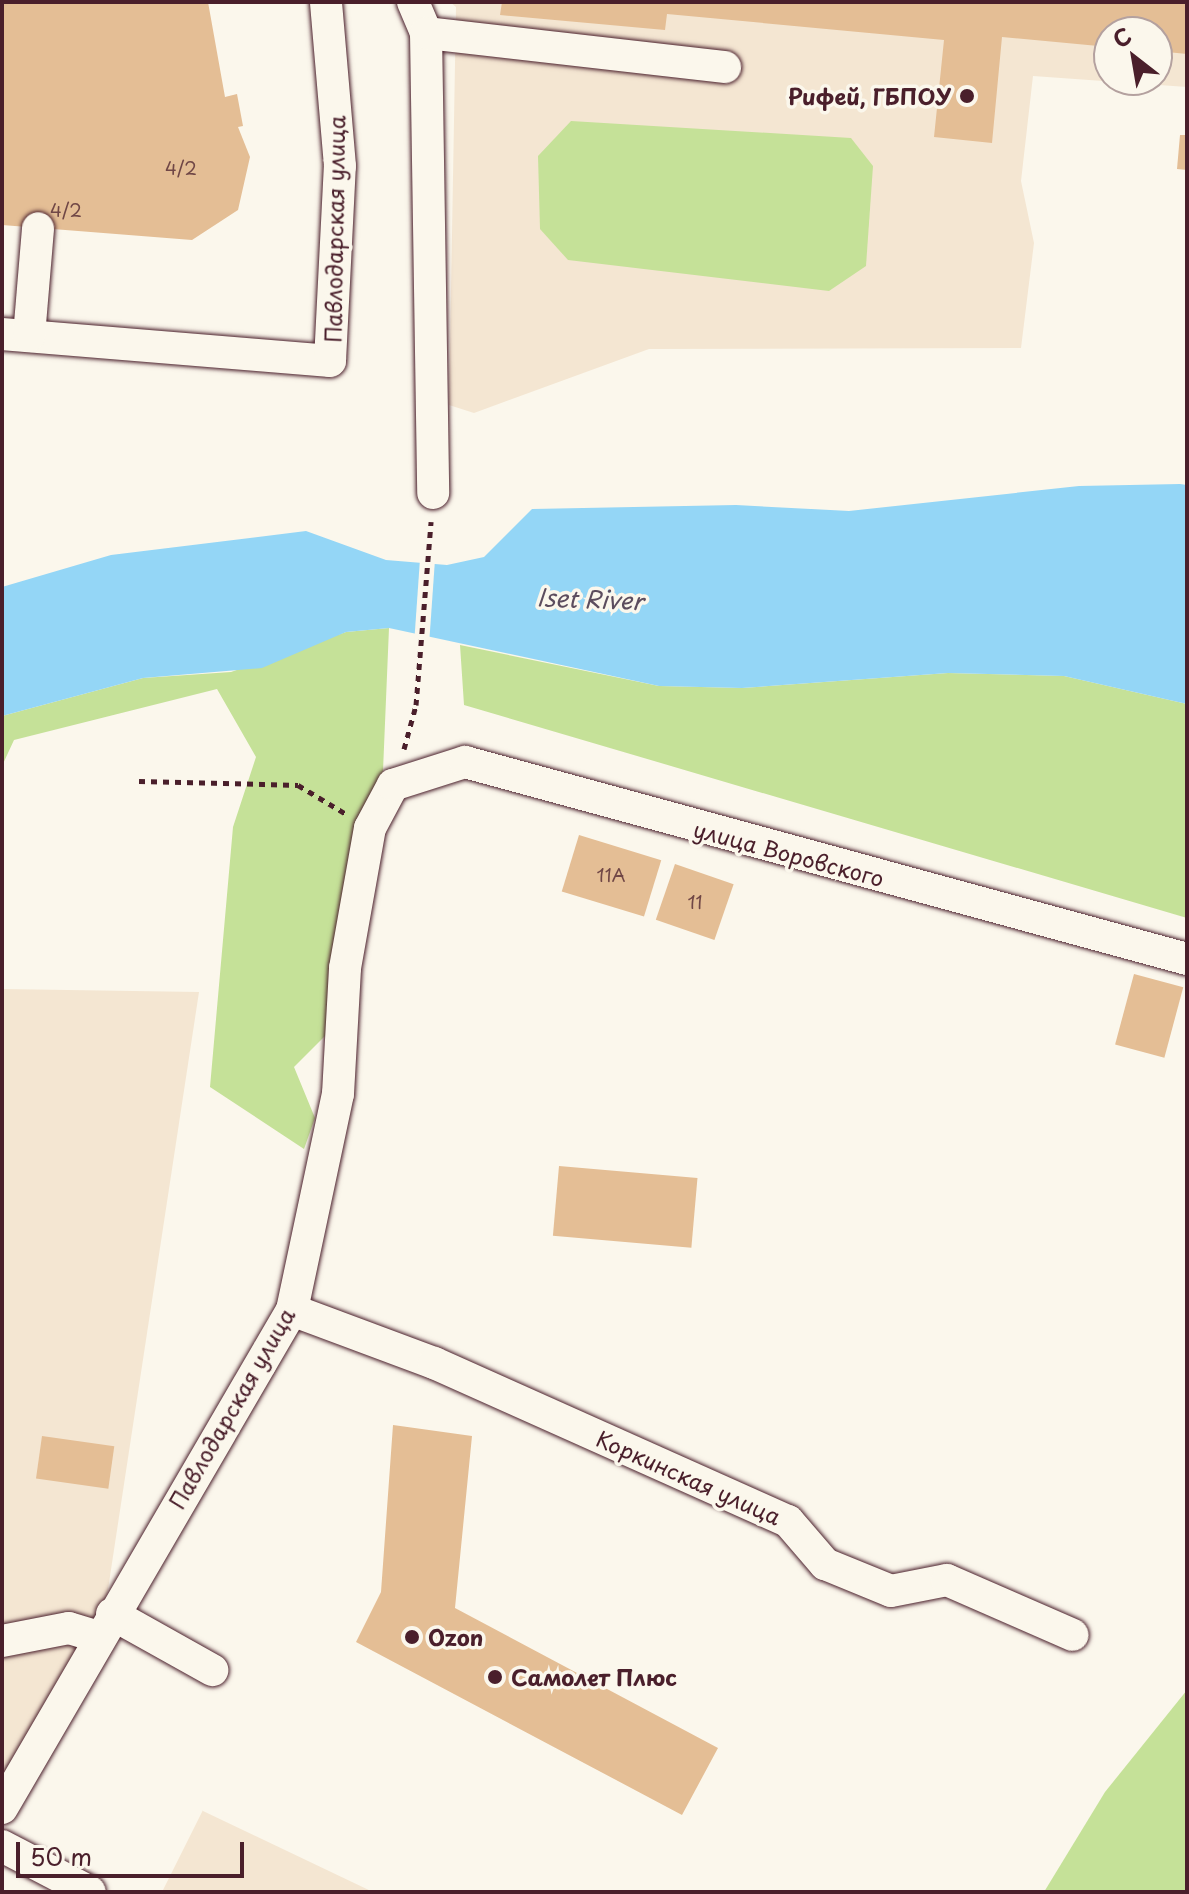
<!DOCTYPE html>
<meta charset="utf-8">
<style>
body{margin:0}
#map{position:relative;width:1189px;height:1894px;overflow:hidden;background:#fbf7ec;font-family:"Playpen Sans",sans-serif}
div>[style]{position:absolute}
.built>*{inset:0;background:#f4e6d2}
.green>*{inset:0;background:#c5e198}
.water>*{inset:0;background:#94d6f6}
.pier>*{inset:0;background:#fbf7ec;transform-origin:0 0}
.building>*{inset:0;background:#e4be95;transform-origin:0 0}
.path>*{height:5px;margin-top:-2.5px;transform-origin:0;background:repeating-linear-gradient(90deg,#4a1f2b 0 6px,transparent 0 12px)}
.roads{filter:drop-shadow(0 0 2px #4a1f2b) drop-shadow(0 0 2px #4a1f2b)}
.minor>*{height:32px;margin:-16px;padding:0 16px;transform-origin:16px;border-radius:16px;background:#fbf7ec}
.dots>*{width:22px;height:22px;translate:-50% -50%;box-sizing:border-box;border:4px solid #fbf7ec;border-radius:50%}
span{translate:-50% -50%;white-space:nowrap;text-align:center;line-height:1.15;-webkit-text-stroke:7px #fbf7ec;paint-order:stroke}
.number-label{font-size:18px;color:#704746}
.number-label span{-webkit-text-stroke-width:0}
.poi-label{font-size:22px;color:#4a1f2b;font-weight:700}
.right{translate:-100% -50%;text-align:right}
.left{translate:0 -50%;text-align:left}
.street-label{font-size:22px;color:#4a1f2b}
.water-label{font-size:24px;color:#5c4d5e;font-style:italic}
.frame{position:absolute;inset:0;border:4px solid #4a1f2b;pointer-events:none}
.north{position:absolute;left:1093px;top:16px;width:80px;height:80px;box-sizing:border-box;background:#fbf7ec;border:2px solid #b4a19f;border-radius:50%;rotate:329deg;font-size:22px;font-weight:700;line-height:32px;text-align:center;color:#4a1f2b}
.north::after{content:'';display:block;margin:auto;width:28px;height:36px;background:#4a1f2b;clip-path:polygon(50% 0,100% 100%,50% 72%,0 100%)}
.scale{position:absolute;left:16px;top:1842px;width:228px;height:36px;box-sizing:border-box;border:4px solid #4a1f2b;border-top:0;padding-left:10px;font-size:24px;line-height:28px;white-space:nowrap;color:#4a1f2b;-webkit-text-stroke:6px #fbf7ec;paint-order:stroke}
</style>
<div id="map">
<div class="built">
<div style="clip-path:polygon(evenodd,450px 2px,1187px 2px,1187px 87px,1033px 76px,1021px 181px,1034px 243px,1021px 348px,649px 349px,474px 413px,449px 405px,456px 7px,450px 2px,1109px 32px,1157px 32px,1157px 80px,1109px 80px,1109px 32px)"></div>
<div style="clip-path:polygon(2px 989px,199px 992px,103px 1622px,2px 1807px)"></div>
<div style="clip-path:polygon(203px 1810px,203px 1811px,373px 1892px,162px 1892px)"></div>
</div>
<div class="green">
<div style="clip-path:polygon(571px 121px,851px 138px,873px 166px,866px 266px,829px 291px,568px 260px,540px 229px,538px 156px)"></div>
<div style="clip-path:polygon(389px 628px,383px 771px,354px 834px,326px 1035px,294px 1067px,315px 1118px,304px 1149px,210px 1087px,233px 827px,256px 757px,217px 689px,14px 740px,2px 766px,2px 716px,143px 678px,231px 672px,346px 632px)"></div>
<div style="clip-path:polygon(460px 645px,659px 686px,742px 688px,948px 673px,1064px 676px,1187px 704px,1187px 918px,464px 705px)"></div>
<div style="clip-path:polygon(1187px 1690px,1187px 1892px,1044px 1892px,1105px 1792px)"></div>
</div>
<div class="water">
<div style="clip-path:polygon(1180px 484px,1187px 485px,1187px 704px,1064px 676px,948px 673px,742px 688px,659px 686px,389px 628px,346px 632px,262px 668px,143px 678px,2px 716px,2px 587px,111px 555px,306px 531px,386px 560px,447px 565px,484px 557px,532px 509px,736px 505px,849px 511px,1079px 486px)"></div>
</div>
<div class="pier">
<div style="left:420px;top:559px;width:15px;height:79px;rotate:4deg"></div>
</div>
<div class="building">
<div style="clip-path:polygon(2px 2px,208px 2px,225px 97px,237px 94px,243px 126px,238px 127px,250px 157px,238px 210px,192px 240px,2px 225px)"></div>
<div style="clip-path:polygon(502px 2px,1187px 2px,1187px 54px,1157px 51px,1157px 32px,1109px 32px,1109px 47px,1002px 37px,992px 143px,934px 137px,944px 40px,667px 14px,665px 30px,500px 15px)"></div>
<div style="clip-path:polygon(1180px 135px,1187px 135px,1187px 170px,1177px 169px)"></div>
<div style="left:579px;top:835px;width:86px;height:59px;rotate:17deg"></div>
<div style="left:675px;top:864px;width:62px;height:59px;rotate:19deg"></div>
<div style="left:1134px;top:974px;width:51px;height:73px;rotate:15deg"></div>
<div style="left:559px;top:1166px;width:139px;height:70px;rotate:5deg"></div>
<div style="clip-path:polygon(393px 1425px,472px 1436px,455px 1608px,718px 1748px,682px 1815px,356px 1642px,381px 1592px)"></div>
<div style="left:42px;top:1436px;width:73px;height:43px;rotate:8deg"></div>
</div>
<div class="path">
<div style="left:404px;top:749px;width:46px;rotate:-74.7deg"></div>
<div style="left:416px;top:705px;width:184px;rotate:-85.3deg"></div>
<div style="left:139px;top:781px;width:159px;rotate:1.4deg"></div>
<div style="left:298px;top:785px;width:56px;rotate:31.1deg"></div>
</div>
<div class="roads">
<div class="minor">
<div style="left:413px;top:2px;width:34px;rotate:67deg"></div>
<div style="left:426px;top:33px;width:460px;rotate:89.1deg"></div>
<div style="left:426px;top:33px;width:301px;rotate:6.5deg"></div>
<div style="left:2px;top:334px;width:329px;rotate:4.7deg"></div>
<div style="left:330px;top:361px;width:195px;rotate:-87.1deg"></div>
<div style="left:340px;top:166px;width:165px;rotate:-94.9deg"></div>
<div style="left:29px;top:336px;width:108px;rotate:-85.2deg"></div>
<div style="left:292px;top:1310px;width:152px;rotate:20.5deg"></div>
<div style="left:434px;top:1363px;width:388px;rotate:24.1deg"></div>
<div style="left:788px;top:1521px;width:57px;rotate:49.3deg"></div>
<div style="left:825px;top:1564px;width:71px;rotate:22.2deg"></div>
<div style="left:891px;top:1591px;width:57px;rotate:-11.1deg"></div>
<div style="left:947px;top:1580px;width:137px;rotate:23.6deg"></div>
<div style="left:112px;top:1614px;width:115px;rotate:29.2deg"></div>
<div style="left:2px;top:1641px;width:68px;rotate:-11deg"></div>
<div style="left:69px;top:1628px;width:31px;rotate:17deg"></div>
<div style="left:2px;top:1808px;width:576px;rotate:-59.79deg"></div>
<div style="left:292px;top:1310px;width:221px;rotate:-78deg"></div>
<div style="left:338px;top:1094px;width:126px;rotate:-86.8deg"></div>
<div style="left:345px;top:968px;width:142px;rotate:-79.9deg"></div>
<div style="left:370px;top:828px;width:49px;rotate:-61.9deg"></div>
<div style="left:393px;top:785px;width:76px;rotate:-17.7deg"></div>
<div style="left:465px;top:762px;width:748px;rotate:15.26deg"></div>
<div style="left:2px;top:1846px;width:99px;rotate:27.6deg"></div>
</div>
</div>
<div class="dots">
<div style="left:967px;top:96px;background:#4a1f2b"></div>
<div style="left:412px;top:1637px;background:#4a1f2b"></div>
<div style="left:495px;top:1677px;background:#4a1f2b"></div>
</div>
<div class="number-label">
<span style="left:181px;top:168px">4/2</span>
<span style="left:66px;top:210px">4/2</span>
<span style="left:611px;top:875px">11А</span>
<span style="left:695px;top:902px">11</span>
</div>
<div class="poi-label">
<span class="right" style="left:951px;top:96px">Рифей, ГБПОУ</span>
<span class="left" style="left:428px;top:1637px">Ozon</span>
<span class="left" style="left:511px;top:1677px">Самолет Плюс</span>
</div>
<div class="street-label">
<span style="left:334px;top:229px;rotate:-89deg">Павлодарская улица</span>
<span style="left:789px;top:853px;rotate:15deg">улица Воровского</span>
<span style="left:231px;top:1408px;rotate:-60deg">Павлодарская улица</span>
<span style="left:689px;top:1477px;rotate:24deg">Коркинская улица</span>
</div>
<div class="water-label">
<span style="left:590px;top:599px;rotate:2deg">Iset River</span>
</div>
<div class="frame"></div>
<div class="north">С</div>
<div class="scale">50 m</div>
</div>
